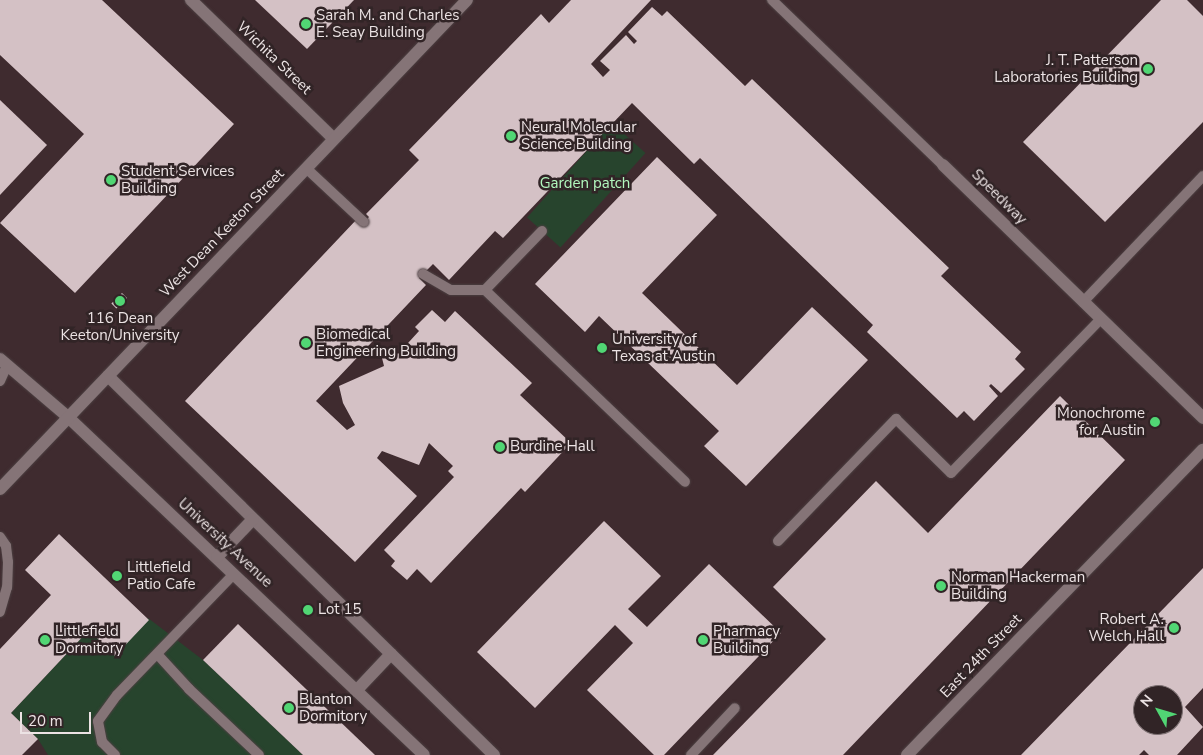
<!DOCTYPE html>
<style>
body{margin:0}
#map{position:relative;width:1203px;height:755px;overflow:hidden;background:#312426;font-family:"Nunito Sans",sans-serif}
div>[style]{position:absolute}
.built>*{inset:0;background:#3f2b2f}
.green>*{inset:0;background:#27442d;transform-origin:0 0}
.building>*{inset:0;background:#d4c1c5;transform-origin:0 0}
.roads{filter:drop-shadow(0 0 1px #4c4042) drop-shadow(0 0 1px #4c4042)}
.service>*{height:10px;margin:-5px;padding:0 5px;transform-origin:5px;border-radius:5px;background:#857477}
.pedestrian>*{height:12px;margin:-6px;padding:0 6px;transform-origin:6px;border-radius:6px;background:#857477}
.minor>*{height:12px;margin:-6px;padding:0 6px;transform-origin:6px;border-radius:6px;background:#857477}
.secondary>*{height:12px;margin:-6px;padding:0 6px;transform-origin:6px;border-radius:6px;background:#857477}
.dots>*{width:14px;height:14px;translate:-50% -50%;box-sizing:border-box;border:2px solid #312426;border-radius:50%}
span{translate:-50% -50%;white-space:nowrap;text-align:center;line-height:1.15;-webkit-text-stroke:5px #312426;paint-order:stroke}
.poi-label{font-size:15px;color:#ece3e4}
.left{translate:0 -50%;text-align:left}
.right{translate:-100% -50%;text-align:right}
.street-label{font-size:15px;color:#ece3e4}
.park-label{font-size:15px;color:#b2f8be}
.north{position:absolute;left:1133px;top:685px;width:50px;height:50px;box-sizing:border-box;background:#312426;border:1px solid #7c7072;border-radius:50%;rotate:309deg;font-size:14px;font-weight:700;line-height:20px;text-align:center;color:#ece3e4}
.north::after{content:'';display:block;margin:auto;width:18px;height:22px;background:#51d674;clip-path:polygon(50% 0,100% 100%,50% 72%,0 100%)}
.scale{position:absolute;left:20px;top:712px;width:71px;height:22px;box-sizing:border-box;border:2px solid #ece3e4;border-top:0;padding-left:6px;font-size:15px;line-height:18px;white-space:nowrap;color:#ece3e4;-webkit-text-stroke:4px #312426;paint-order:stroke}
</style>
<div id="map">
<div class="built">
<div style="clip-path:polygon(evenodd,0 0,1203px 0,1203px 755px,0 755px,0 0,1143px 695px,1173px 695px,1173px 725px,1143px 725px,1143px 695px)"></div>
</div>
<div class="green">
<div style="left:612px;top:123px;width:45px;height:127px;rotate:42deg"></div>
<div style="clip-path:polygon(148px 618px,203px 660px,303px 755px,48px 755px,38px 739px,11px 713px,89px 630px,115px 656px)"></div>
</div>
<div class="building">
<div style="clip-path:polygon(0 0,102px 0,234px 124px,75px 293px,0 223px,84px 134px,0 55px)"></div>
<div style="clip-path:polygon(255px 0,354px 0,307px 49px)"></div>
<div style="clip-path:polygon(571px 0,651px 0,591px 64px,603px 77px,610px 70px,600px 61px,626px 35px,634px 44px,637px 41px,628px 32px,652px 7px,662px 16px,667px 11px,745px 86px,752px 79px,949px 268px,941px 276px,1021px 352px,1015px 359px,1025px 369px,1001px 393px,991px 384px,989px 386px,998px 396px,974px 421px,964px 411px,957px 418px,867px 332px,873px 325px,700px 158px,694px 164px,632px 103px,503px 238px,495px 231px,449px 280px,433px 264px,419px 278px,426px 285px,316px 401px,347px 430px,355px 425px,343px 403px,339px 386px,384px 366px,382px 358px,392px 348px,398px 354px,419px 331px,415px 327px,432px 310px,445px 322px,455px 311px,532px 383px,520px 395px,571px 443px,525px 492px,521px 488px,431px 583px,417px 569px,407px 580px,391px 566px,395px 561px,384px 550px,454px 477px,448px 471px,453px 466px,429px 443px,419px 465px,382px 451px,377px 458px,417px 496px,355px 562px,185px 401px,357px 219px,364px 222px,369px 217px,366px 214px,419px 160px,409px 150px,541px 14px,549px 23px)"></div>
<div style="clip-path:polygon(1161px 0,1187px 0,1203px 16px,1203px 122px,1105px 222px,1023px 142px)"></div>
<div style="clip-path:polygon(0 100px,47px 145px,0 195px)"></div>
<div style="clip-path:polygon(657px 157px,717px 215px,642px 293px,737px 385px,812px 307px,868px 360px,746px 486px,704px 446px,719px 431px,599px 316px,585px 332px,535px 284px)"></div>
<div style="left:122px;top:293px;width:7px;height:15px;rotate:45deg"></div>
<div style="clip-path:polygon(1060px 396px,1125px 460px,843px 755px,713px 755px,826px 639px,773px 587px,876px 481px,928px 533px)"></div>
<div style="clip-path:polygon(604px 521px,661px 576px,628px 609px,647px 627px,709px 564px,781px 633px,664px 755px,654px 755px,587px 690px,633px 643px,615px 625px,535px 708px,477px 652px)"></div>
<div style="clip-path:polygon(59px 534px,149px 620px,115px 656px,89px 630px,11px 713px,38px 739px,22px 755px,0 755px,0 649px,51px 595px,25px 570px)"></div>
<div style="clip-path:polygon(evenodd,1203px 568px,1203px 688px,1185px 707px,1203px 727px,1177px 755px,1149px 755px,1144px 750px,1139px 755px,1021px 755px,1203px 568px,1143px 695px,1173px 695px,1173px 725px,1143px 725px,1143px 695px)"></div>
<div style="clip-path:polygon(238px 624px,375px 755px,303px 755px,203px 660px)"></div>
</div>
<div class="roads">
<div class="service">
<div style="left:772px;top:0;width:238px;rotate:44deg"></div>
<div style="left:306px;top:168px;width:79px;rotate:43deg"></div>
<div style="left:423px;top:274px;width:32px;rotate:30deg"></div>
<div style="left:451px;top:290px;width:34px"></div>
<div style="left:485px;top:290px;width:277px;rotate:43.8deg"></div>
<div style="left:485px;top:290px;width:82px;rotate:-46deg"></div>
<div style="left:1083px;top:302px;width:174px;rotate:-46.4deg"></div>
<div style="left:0;top:381px;width:17px;rotate:-66deg"></div>
<div style="left:0;top:537px;width:11px;rotate:56deg"></div>
<div style="left:6px;top:546px;width:16px;rotate:83deg"></div>
<div style="left:8px;top:562px;width:25px;rotate:92deg"></div>
<div style="left:7px;top:587px;width:26px;rotate:106deg"></div>
<div style="left:778px;top:541px;width:170px;rotate:-46deg"></div>
<div style="left:896px;top:419px;width:77px;rotate:44.5deg"></div>
<div style="left:951px;top:473px;width:215px;rotate:-45.8deg"></div>
<div style="left:158px;top:655px;width:46px;rotate:47.6deg"></div>
<div style="left:189px;top:689px;width:96px;rotate:43.3deg"></div>
<div style="left:115px;top:755px;width:18px;rotate:-135deg"></div>
<div style="left:102px;top:742px;width:21px;rotate:-101deg"></div>
<div style="left:98px;top:721px;width:32px;rotate:-54deg"></div>
<div style="left:117px;top:695px;width:168px;rotate:-46deg"></div>
<div style="left:691px;top:755px;width:64px;rotate:-46.9deg"></div>
</div>
<div class="pedestrian">
<div style="left:943px;top:165px;width:363px;rotate:44.2deg"></div>
<div style="left:907px;top:755px;width:425px;rotate:-45.9deg"></div>
</div>
<div class="minor">
<div style="left:191px;top:0;width:199px;rotate:44.2deg"></div>
<div style="left:0;top:359px;width:91px;rotate:40.5deg"></div>
<div style="left:69px;top:418px;width:489px;rotate:43.5deg"></div>
<div style="left:108px;top:376px;width:541px;rotate:44.48deg"></div>
<div style="left:217px;top:557px;width:52px;rotate:-46.5deg"></div>
<div style="left:356px;top:691px;width:51px;rotate:-46.6deg"></div>
</div>
<div class="secondary">
<div style="left:0;top:489px;width:676px;rotate:-46.32deg"></div>
</div>
</div>
<div class="dots">
<div style="left:306px;top:24px;background:#51d674"></div>
<div style="left:1148px;top:69px;background:#51d674"></div>
<div style="left:511px;top:136px;background:#51d674"></div>
<div style="left:111px;top:180px;background:#51d674"></div>
<div style="left:120px;top:301px;background:#51d674"></div>
<div style="left:306px;top:343px;background:#51d674"></div>
<div style="left:602px;top:348px;background:#51d674"></div>
<div style="left:1155px;top:422px;background:#51d674"></div>
<div style="left:500px;top:447px;background:#51d674"></div>
<div style="left:117px;top:576px;background:#51d674"></div>
<div style="left:941px;top:586px;background:#51d674"></div>
<div style="left:308px;top:610px;background:#51d674"></div>
<div style="left:1174px;top:628px;background:#51d674"></div>
<div style="left:45px;top:640px;background:#51d674"></div>
<div style="left:703px;top:640px;background:#51d674"></div>
<div style="left:289px;top:708px;background:#51d674"></div>
</div>
<div class="poi-label">
<span class="left" style="left:316px;top:24px">Sarah M. and Charles<br>E. Seay Building</span>
<span class="right" style="left:1138px;top:69px">J. T. Patterson<br>Laboratories Building</span>
<span class="left" style="left:521px;top:136px">Neural Molecular<br>Science Building</span>
<span class="left" style="left:121px;top:180px">Student Services<br>Building</span>
<span style="left:120px;top:327px">116 Dean<br>Keeton/University</span>
<span class="left" style="left:316px;top:343px">Biomedical<br>Engineering Building</span>
<span class="left" style="left:612px;top:348px">University of<br>Texas at Austin</span>
<span class="right" style="left:1145px;top:422px">Monochrome<br>for Austin</span>
<span class="left" style="left:510px;top:447px">Burdine Hall</span>
<span class="left" style="left:127px;top:576px">Littlefield<br>Patio Cafe</span>
<span class="left" style="left:951px;top:586px">Norman Hackerman<br>Building</span>
<span class="left" style="left:318px;top:610px">Lot 15</span>
<span class="right" style="left:1164px;top:628px">Robert A.<br>Welch Hall</span>
<span class="left" style="left:55px;top:640px">Littlefield<br>Dormitory</span>
<span class="left" style="left:713px;top:640px">Pharmacy<br>Building</span>
<span class="left" style="left:299px;top:708px">Blanton<br>Dormitory</span>
</div>
<div class="street-label">
<span style="left:274px;top:58px;rotate:44deg">Wichita Street</span>
<span style="left:999px;top:197px;rotate:45deg">Speedway</span>
<span style="left:222px;top:233px;rotate:-46deg">West Dean Keeton Street</span>
<span style="left:225px;top:543px;rotate:43deg">University Avenue</span>
<span style="left:981px;top:656px;rotate:-46deg">East 24th Street</span>
</div>
<div class="park-label">
<span style="left:585px;top:184px">Garden patch</span>
</div>
<div class="north">N</div>
<div class="scale">20 m</div>
</div>
